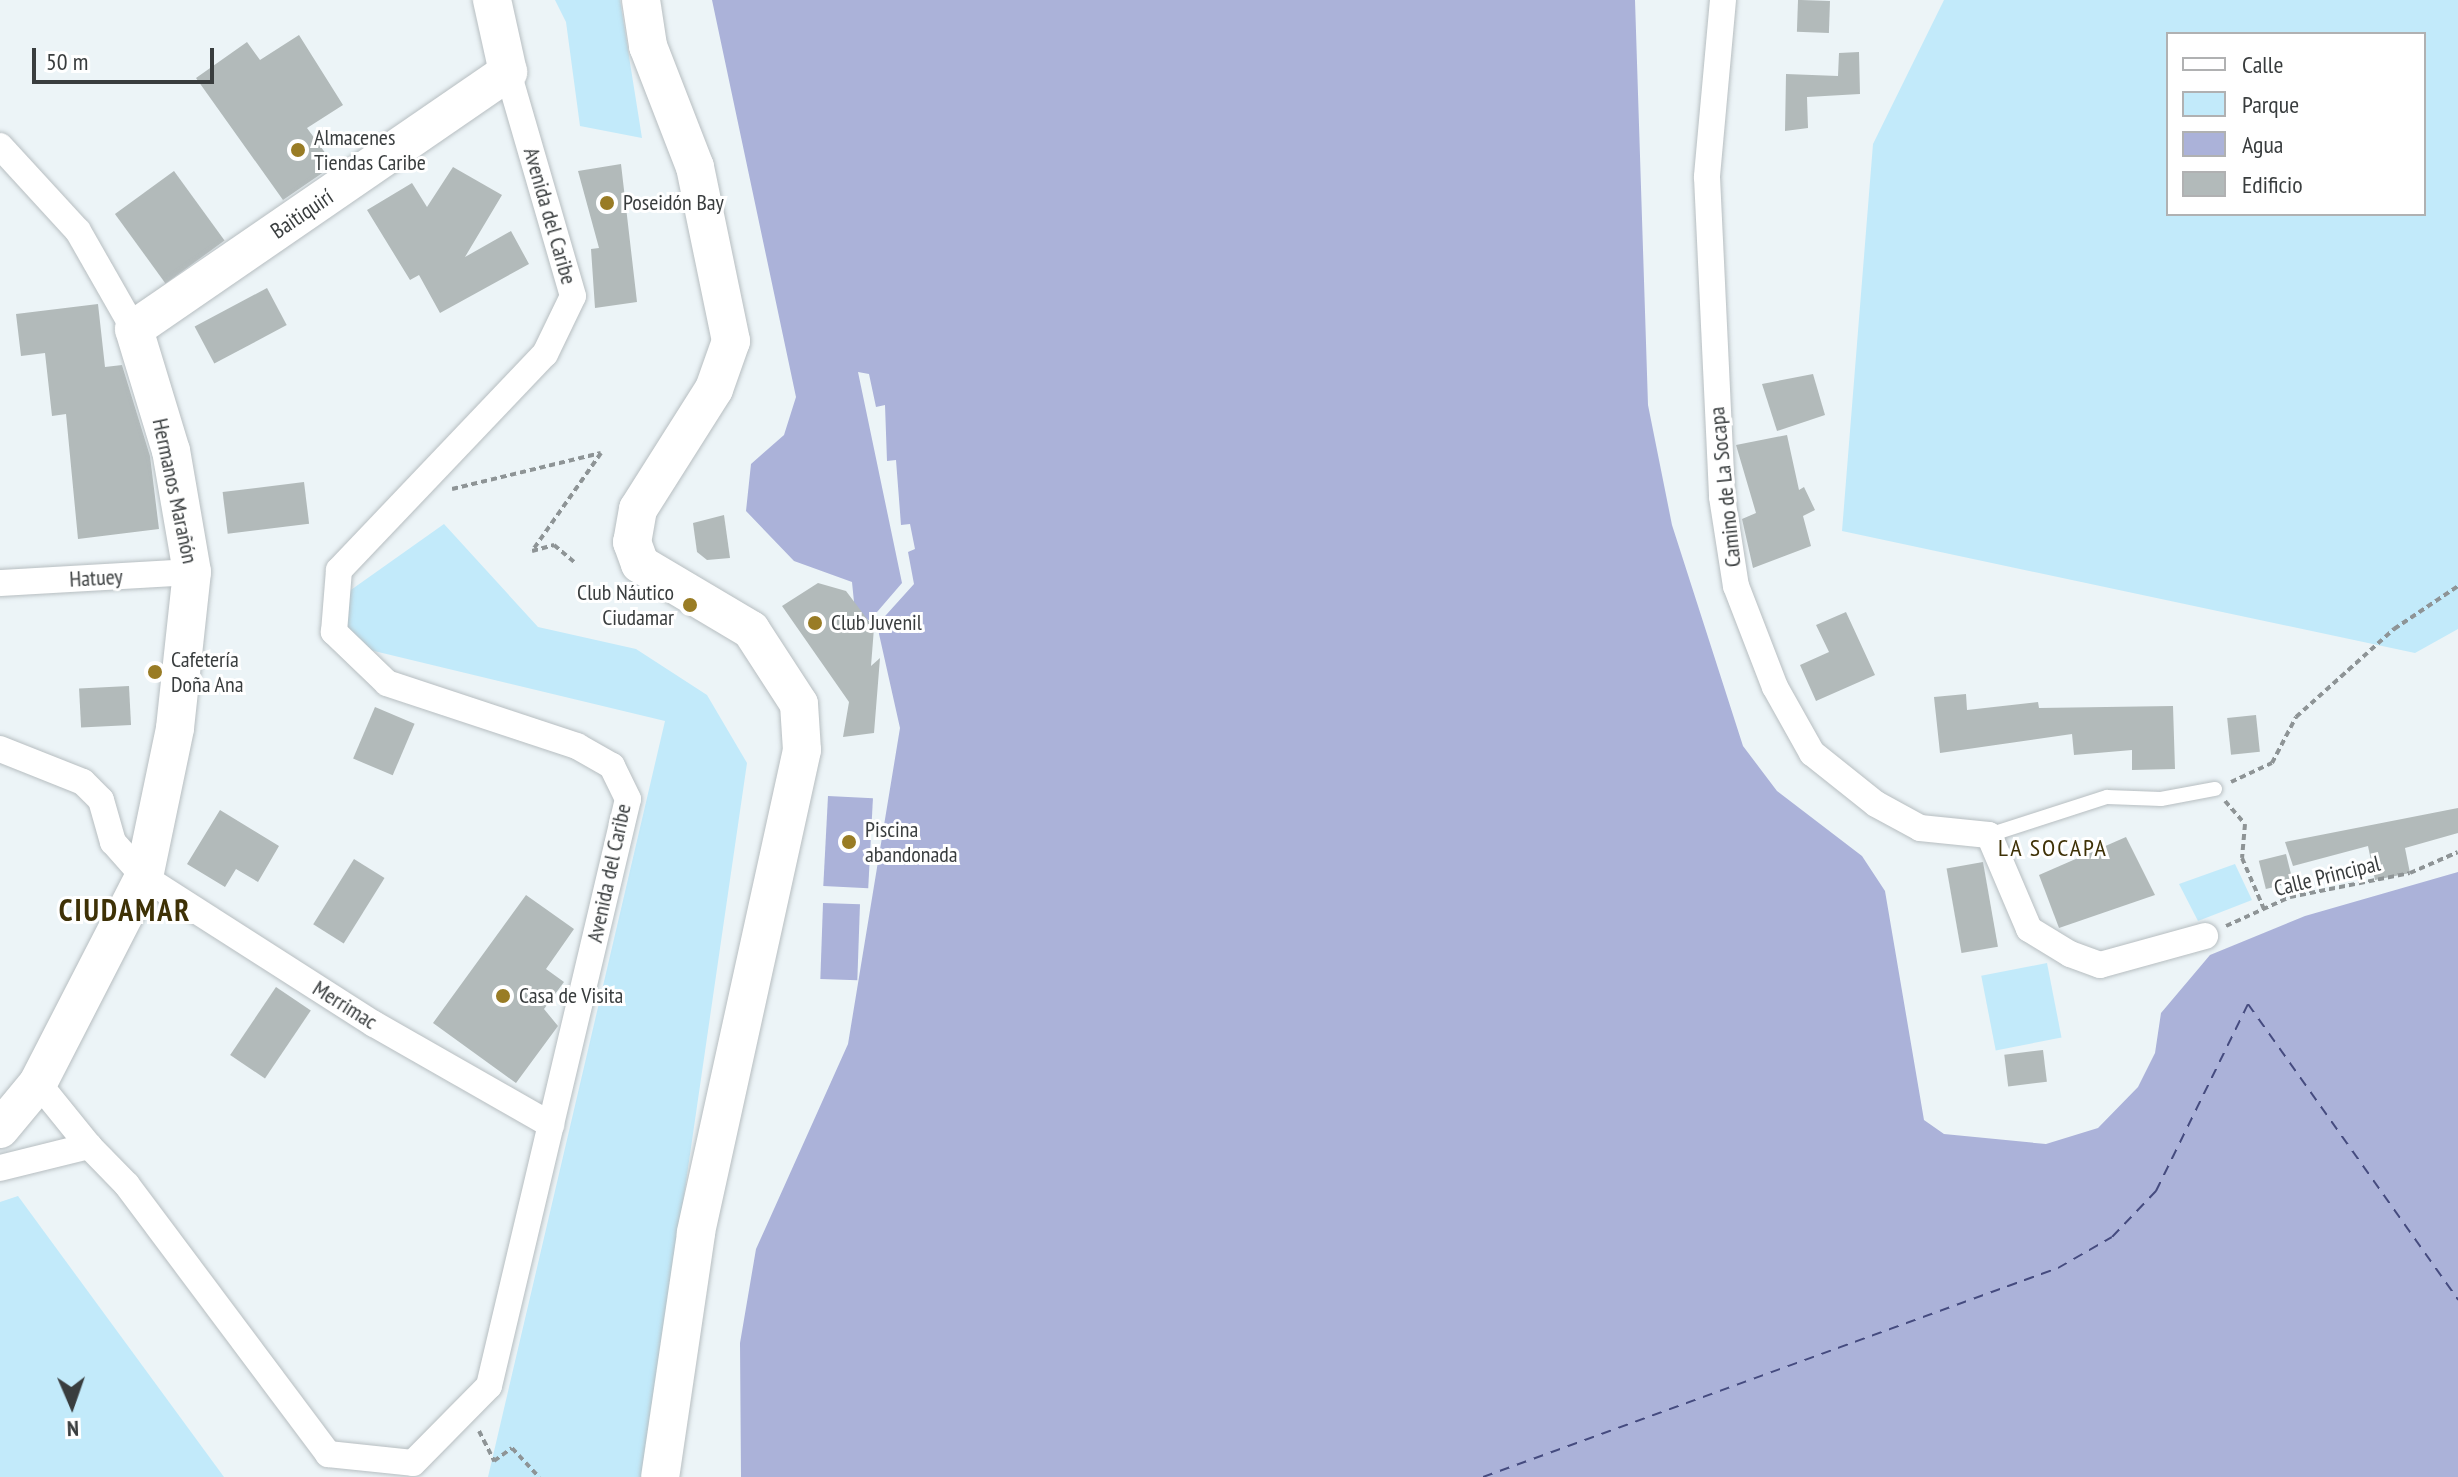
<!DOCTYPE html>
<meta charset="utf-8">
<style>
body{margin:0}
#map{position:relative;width:2458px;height:1477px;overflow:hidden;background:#ecf4f7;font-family:"PT Sans Narrow",sans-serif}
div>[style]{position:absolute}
.green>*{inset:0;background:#c2eafa;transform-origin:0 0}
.water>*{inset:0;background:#abb2d9;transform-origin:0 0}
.pier>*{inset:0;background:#ecf4f7}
.ferry>*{height:2px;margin-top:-1px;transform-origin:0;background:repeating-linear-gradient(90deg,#454b7f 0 10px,transparent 0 18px)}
.building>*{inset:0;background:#b2baba;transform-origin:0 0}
.path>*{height:4px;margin-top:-2px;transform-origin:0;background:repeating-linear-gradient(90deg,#8e9496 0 6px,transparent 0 10px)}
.roads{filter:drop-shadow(0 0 2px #b7bec1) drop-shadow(0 0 2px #b7bec1)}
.lane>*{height:14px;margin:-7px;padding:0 7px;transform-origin:7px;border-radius:7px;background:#fff}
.street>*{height:26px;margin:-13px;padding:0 13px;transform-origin:13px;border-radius:13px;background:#fff}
.secondary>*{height:38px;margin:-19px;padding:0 19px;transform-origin:19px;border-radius:19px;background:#fff}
.dots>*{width:22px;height:22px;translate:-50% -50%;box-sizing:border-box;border:4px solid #fff;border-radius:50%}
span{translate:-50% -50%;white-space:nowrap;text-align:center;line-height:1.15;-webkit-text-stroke:6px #fff;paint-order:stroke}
.poi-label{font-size:22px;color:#393d3e}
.left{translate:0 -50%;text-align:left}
.right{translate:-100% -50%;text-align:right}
.street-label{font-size:22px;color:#393d3e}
.neighbourhood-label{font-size:24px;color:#3e3106;letter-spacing:2px}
.district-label{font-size:30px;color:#3e3106;font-weight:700;letter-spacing:2px}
.legend{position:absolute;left:2166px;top:32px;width:260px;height:184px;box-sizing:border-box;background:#fff;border:2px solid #b0b1b2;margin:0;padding:10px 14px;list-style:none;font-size:24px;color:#393d3e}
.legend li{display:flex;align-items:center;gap:16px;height:40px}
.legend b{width:40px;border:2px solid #b0b1b2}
.north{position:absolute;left:32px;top:1365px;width:80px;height:80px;-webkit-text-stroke:6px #fff;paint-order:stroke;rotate:178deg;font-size:22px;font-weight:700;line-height:32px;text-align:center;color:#393d3e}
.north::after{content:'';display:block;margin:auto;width:28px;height:36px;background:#393d3e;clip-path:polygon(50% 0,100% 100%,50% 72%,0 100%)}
.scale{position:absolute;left:32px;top:48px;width:182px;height:36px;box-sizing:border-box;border:4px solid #393d3e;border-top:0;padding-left:10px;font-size:24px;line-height:28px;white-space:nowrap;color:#393d3e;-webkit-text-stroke:6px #fff;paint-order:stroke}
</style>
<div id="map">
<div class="green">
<div style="clip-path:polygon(555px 0,620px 0,642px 138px,580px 126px,566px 22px)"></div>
<div style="clip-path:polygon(evenodd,1944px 0,2458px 0,2458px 629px,2415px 653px,1842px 531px,1873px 144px,1944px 0,2168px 34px,2424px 34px,2424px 214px,2168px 214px,2168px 34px)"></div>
<div style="clip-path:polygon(444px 524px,538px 627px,636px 649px,707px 695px,747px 763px,643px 1477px,488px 1477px,665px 721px,345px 644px,348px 592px)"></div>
<div style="clip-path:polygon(2235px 864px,2252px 900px,2198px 921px,2179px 884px)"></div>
<div style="left:2047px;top:963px;width:76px;height:67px;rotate:79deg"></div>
<div style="clip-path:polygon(18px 1196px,224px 1477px,0 1477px,0 1202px)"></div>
</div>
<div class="water">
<div style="clip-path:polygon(712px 0,1635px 0,1648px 405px,1672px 525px,1743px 746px,1777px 791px,1862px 856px,1885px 891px,1924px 1120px,1944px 1134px,2046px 1144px,2098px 1128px,2138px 1087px,2155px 1053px,2161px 1013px,2210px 955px,2305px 916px,2458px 872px,2458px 1477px,741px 1477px,740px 1343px,756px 1249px,848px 1044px,900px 728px,877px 625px,855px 612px,852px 582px,794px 561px,746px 511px,751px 464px,784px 435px,796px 397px)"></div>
<div style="left:828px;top:796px;width:45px;height:90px;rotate:3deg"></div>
<div style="left:823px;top:903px;width:37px;height:76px;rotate:2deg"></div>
</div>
<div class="pier">
<div style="clip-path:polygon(858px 372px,869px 374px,876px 407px,885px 405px,887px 461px,896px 460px,901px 525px,910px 524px,915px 549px,908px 552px,914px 584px,877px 625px,871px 619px,902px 583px)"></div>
</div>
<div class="ferry">
<div style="left:1483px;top:1477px;width:612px;rotate:-19.98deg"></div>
<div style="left:2058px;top:1268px;width:62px;rotate:-29.9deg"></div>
<div style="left:2112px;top:1237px;width:64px;rotate:-46.3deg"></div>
<div style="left:2156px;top:1191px;width:208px;rotate:-63.8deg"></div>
<div style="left:2248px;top:1004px;width:363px;rotate:54.6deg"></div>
</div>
<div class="building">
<div style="left:1830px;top:1px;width:32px;height:32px;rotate:92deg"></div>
<div style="clip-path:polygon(299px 35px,343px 105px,307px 128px,334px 165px,283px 200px,196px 78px,247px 42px,260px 60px)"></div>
<div style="clip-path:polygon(1859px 52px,1860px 94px,1807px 97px,1808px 128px,1785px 131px,1786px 74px,1838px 76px,1839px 53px)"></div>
<div style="clip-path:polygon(621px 164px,637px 302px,595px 308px,591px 249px,599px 248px,578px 171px)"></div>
<div style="clip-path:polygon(453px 167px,502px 195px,465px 257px,511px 231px,529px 264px,440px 313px,419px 275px,410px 280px,367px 210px,412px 183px,427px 207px)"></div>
<div style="left:174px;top:171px;width:86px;height:73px;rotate:54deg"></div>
<div style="left:267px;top:288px;width:42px;height:82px;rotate:62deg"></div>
<div style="clip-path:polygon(98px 304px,105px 367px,122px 365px,150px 456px,159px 529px,78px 539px,66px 414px,52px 416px,45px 353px,21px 356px,16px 314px)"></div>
<div style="clip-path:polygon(1813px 374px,1825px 415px,1777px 431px,1762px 384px)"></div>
<div style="clip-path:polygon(1787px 435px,1799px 490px,1804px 487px,1815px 510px,1803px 516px,1811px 546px,1753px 568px,1742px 519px,1756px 513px,1736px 445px)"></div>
<div style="left:304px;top:482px;width:42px;height:82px;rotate:83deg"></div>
<div style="clip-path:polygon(724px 515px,730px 558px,707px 560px,697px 552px,693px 523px)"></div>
<div style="clip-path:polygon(818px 583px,846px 591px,874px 628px,871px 666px,880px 658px,874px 733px,843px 737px,849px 702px,782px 606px)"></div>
<div style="clip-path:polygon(1846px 612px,1875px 675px,1816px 701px,1800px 665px,1829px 652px,1816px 625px)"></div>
<div style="left:129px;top:686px;width:39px;height:50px;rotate:87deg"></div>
<div style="clip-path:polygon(1966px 694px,1967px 710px,2038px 702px,2039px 708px,2173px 706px,2175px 769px,2132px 770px,2132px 750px,2074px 755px,2072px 734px,1940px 753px,1934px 697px)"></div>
<div style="left:375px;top:707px;width:43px;height:56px;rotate:23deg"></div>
<div style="left:2256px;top:715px;width:37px;height:29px;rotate:84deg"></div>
<div style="clip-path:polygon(2458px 808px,2458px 833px,2405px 848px,2410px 873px,2375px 880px,2368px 846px,2293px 866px,2285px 842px)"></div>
<div style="clip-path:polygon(220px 810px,279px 846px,258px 882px,236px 869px,225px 887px,187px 864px)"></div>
<div style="clip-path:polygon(2126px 837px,2155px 895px,2059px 928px,2039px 875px)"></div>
<div style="left:2286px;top:854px;width:29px;height:28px;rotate:76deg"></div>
<div style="left:354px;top:859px;width:36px;height:77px;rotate:32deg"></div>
<div style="left:1983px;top:862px;width:86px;height:37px;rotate:80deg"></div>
<div style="clip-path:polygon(526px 895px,574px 929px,546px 969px,564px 982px,544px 1009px,558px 1026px,516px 1083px,433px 1023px)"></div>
<div style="left:276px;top:987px;width:42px;height:82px;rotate:34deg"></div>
<div style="left:2043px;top:1050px;width:32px;height:39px;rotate:83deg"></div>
</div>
<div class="path">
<div style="left:452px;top:489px;width:153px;rotate:-13.6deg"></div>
<div style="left:601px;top:453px;width:120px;rotate:125.1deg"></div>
<div style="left:532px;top:551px;width:23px;rotate:-15deg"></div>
<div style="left:554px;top:545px;width:26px;rotate:40deg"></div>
<div style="left:2231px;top:782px;width:45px;rotate:-24.9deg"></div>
<div style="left:2272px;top:763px;width:52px;rotate:-62.4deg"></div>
<div style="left:2296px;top:717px;width:132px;rotate:-41.9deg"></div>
<div style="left:2394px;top:629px;width:77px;rotate:-33.9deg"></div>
<div style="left:2225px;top:801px;width:30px;rotate:49deg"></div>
<div style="left:2245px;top:824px;width:34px;rotate:95deg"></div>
<div style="left:2242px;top:858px;width:56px;rotate:66.7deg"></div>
<div style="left:2226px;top:926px;width:70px;rotate:-24.4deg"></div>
<div style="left:2290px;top:897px;width:122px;rotate:-11.3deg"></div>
<div style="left:2410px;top:873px;width:52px;rotate:-23.6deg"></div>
<div style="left:479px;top:1431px;width:34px;rotate:63deg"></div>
<div style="left:494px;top:1461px;width:22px;rotate:-36deg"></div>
<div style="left:512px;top:1448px;width:40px;rotate:47deg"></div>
</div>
<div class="roads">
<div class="lane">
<div style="left:1989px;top:835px;width:124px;rotate:-17.9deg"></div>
<div style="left:2107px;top:797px;width:54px;rotate:2.1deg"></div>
<div style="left:2161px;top:799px;width:55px;rotate:-10.5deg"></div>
</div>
<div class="street">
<div style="left:1723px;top:0;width:178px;rotate:95.2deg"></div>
<div style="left:1707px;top:177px;width:320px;rotate:87.3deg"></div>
<div style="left:1722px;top:497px;width:90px;rotate:81.1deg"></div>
<div style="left:1736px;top:586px;width:108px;rotate:68.9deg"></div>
<div style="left:1775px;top:687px;width:76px;rotate:60.7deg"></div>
<div style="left:1812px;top:753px;width:82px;rotate:38.6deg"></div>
<div style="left:1876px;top:804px;width:50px;rotate:28.6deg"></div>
<div style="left:1920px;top:828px;width:69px;rotate:5.8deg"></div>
<div style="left:1989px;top:835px;width:102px;rotate:66.9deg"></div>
<div style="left:2029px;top:929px;width:48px;rotate:31.4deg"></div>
<div style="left:2070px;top:954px;width:32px;rotate:20deg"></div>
<div style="left:2100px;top:965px;width:109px;rotate:-15.4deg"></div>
<div style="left:0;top:146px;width:115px;rotate:47.5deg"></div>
<div style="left:78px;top:231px;width:113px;rotate:60.3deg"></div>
<div style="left:0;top:583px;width:192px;rotate:-3.3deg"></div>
<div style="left:0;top:749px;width:89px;rotate:21.7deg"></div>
<div style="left:83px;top:782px;width:25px;rotate:45deg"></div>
<div style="left:101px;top:800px;width:44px;rotate:74.1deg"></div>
<div style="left:113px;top:842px;width:47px;rotate:48.5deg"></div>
<div style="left:144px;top:877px;width:273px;rotate:32.6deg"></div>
<div style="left:374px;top:1024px;width:204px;rotate:29.7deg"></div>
<div style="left:38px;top:1083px;width:81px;rotate:51deg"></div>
<div style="left:0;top:1168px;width:92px;rotate:-13.9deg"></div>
<div style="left:89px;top:1146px;width:54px;rotate:45.7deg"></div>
<div style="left:127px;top:1185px;width:336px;rotate:53.2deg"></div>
<div style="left:328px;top:1454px;width:85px;rotate:6deg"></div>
<div style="left:413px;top:1463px;width:108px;rotate:-45.4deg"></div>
<div style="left:489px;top:1386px;width:603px;rotate:-76.68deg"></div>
<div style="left:628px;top:799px;width:37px;rotate:-116deg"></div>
<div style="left:612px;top:766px;width:40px;rotate:-150.3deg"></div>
<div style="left:577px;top:746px;width:200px;rotate:-161.7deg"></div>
<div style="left:387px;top:683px;width:74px;rotate:-136.1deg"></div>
<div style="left:334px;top:632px;width:62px;rotate:-85.4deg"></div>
<div style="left:339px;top:570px;width:298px;rotate:-46.4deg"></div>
<div style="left:545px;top:354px;width:64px;rotate:-64.2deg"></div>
<div style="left:573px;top:296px;width:233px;rotate:-106.2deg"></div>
</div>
<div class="secondary">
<div style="left:641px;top:0;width:47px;rotate:81.3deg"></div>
<div style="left:648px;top:46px;width:130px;rotate:68.8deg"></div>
<div style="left:695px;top:167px;width:178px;rotate:78.3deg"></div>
<div style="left:731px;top:341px;width:51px;rotate:109.5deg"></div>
<div style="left:714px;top:389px;width:142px;rotate:122.3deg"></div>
<div style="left:638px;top:509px;width:34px;rotate:100deg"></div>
<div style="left:632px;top:542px;width:23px;rotate:70deg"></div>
<div style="left:640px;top:564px;width:129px;rotate:30.7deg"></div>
<div style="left:751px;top:630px;width:88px;rotate:57deg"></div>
<div style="left:799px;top:704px;width:46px;rotate:86.3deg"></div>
<div style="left:802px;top:750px;width:495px;rotate:102.4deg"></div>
<div style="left:696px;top:1234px;width:246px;rotate:98.4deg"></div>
<div style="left:0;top:1129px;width:60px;rotate:-50.4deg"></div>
<div style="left:38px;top:1083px;width:232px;rotate:-62.8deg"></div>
<div style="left:144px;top:877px;width:152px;rotate:-78.2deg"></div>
<div style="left:175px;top:728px;width:157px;rotate:-83.8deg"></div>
<div style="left:192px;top:572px;width:123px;rotate:-99.8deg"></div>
<div style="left:171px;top:451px;width:127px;rotate:-106.9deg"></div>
<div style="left:134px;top:329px;width:454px;rotate:-34.5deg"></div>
<div style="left:508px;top:72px;width:74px;rotate:-102.5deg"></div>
</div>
</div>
<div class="dots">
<div style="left:298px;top:150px;background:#997c25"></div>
<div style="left:607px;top:203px;background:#997c25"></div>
<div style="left:690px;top:605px;background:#997c25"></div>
<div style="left:815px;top:623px;background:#997c25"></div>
<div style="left:155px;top:672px;background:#997c25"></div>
<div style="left:849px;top:842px;background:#997c25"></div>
<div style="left:503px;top:996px;background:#997c25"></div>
</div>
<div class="poi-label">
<span class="left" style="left:314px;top:150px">Almacenes<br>Tiendas Caribe</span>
<span class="left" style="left:623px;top:203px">Poseidón Bay</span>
<span class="right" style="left:674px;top:605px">Club Náutico<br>Ciudamar</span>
<span class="left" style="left:831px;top:623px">Club Juvenil</span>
<span class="left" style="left:171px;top:672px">Cafetería<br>Doña Ana</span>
<span class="left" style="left:865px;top:842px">Piscina<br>abandonada</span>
<span class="left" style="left:519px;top:996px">Casa de Visita</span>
</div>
<div class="street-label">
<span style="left:302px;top:214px;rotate:-34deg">Baitiquirí</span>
<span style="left:550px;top:216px;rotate:74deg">Avenida del Caribe</span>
<span style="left:1725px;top:487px;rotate:-96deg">Camino de La Socapa</span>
<span style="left:175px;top:491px;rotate:78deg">Hermanos Marañón</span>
<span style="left:96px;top:578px;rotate:-3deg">Hatuey</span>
<span style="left:609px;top:873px;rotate:-78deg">Avenida del Caribe</span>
<span style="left:2327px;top:876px;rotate:-14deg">Calle Principal</span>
<span style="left:345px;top:1005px;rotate:32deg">Merrimac</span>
</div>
<div class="neighbourhood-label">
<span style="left:2053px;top:848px">LA SOCAPA</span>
</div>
<div class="district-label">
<span style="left:125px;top:910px">CIUDAMAR</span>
</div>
<ul class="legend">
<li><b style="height:10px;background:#fff"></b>Calle</li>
<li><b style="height:22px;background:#c2eafa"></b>Parque</li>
<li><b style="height:22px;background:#abb2d9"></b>Agua</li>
<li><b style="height:22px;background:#b2baba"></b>Edificio</li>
</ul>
<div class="north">N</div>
<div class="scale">50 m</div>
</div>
